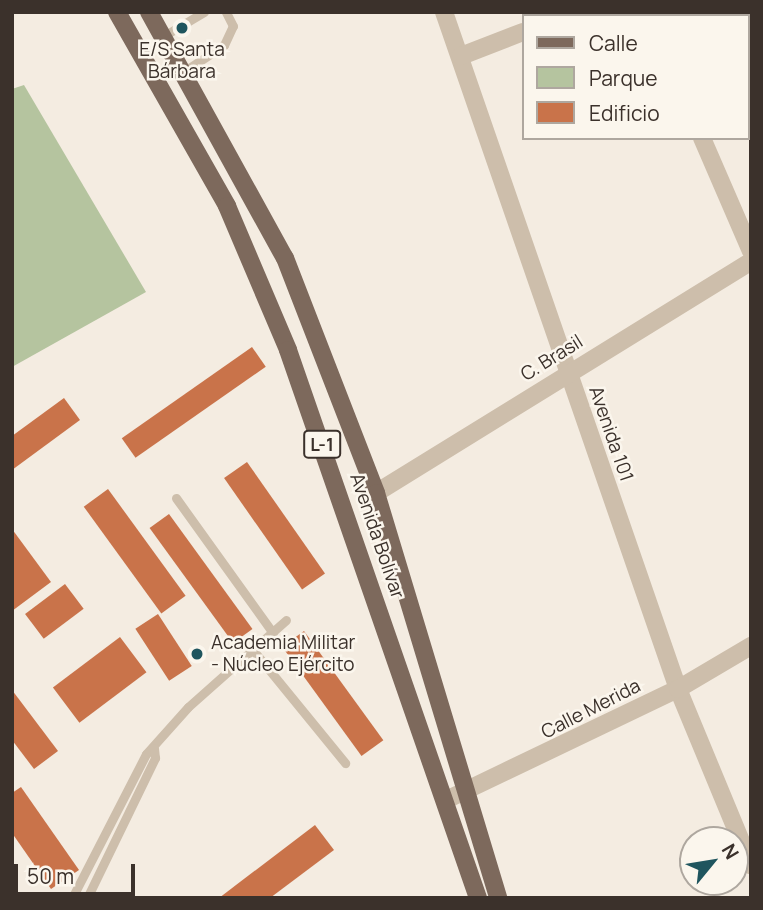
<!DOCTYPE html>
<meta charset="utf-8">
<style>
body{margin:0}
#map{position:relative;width:763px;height:910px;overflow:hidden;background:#f4ece1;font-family:Manrope,sans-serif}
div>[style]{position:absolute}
.green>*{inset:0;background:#b5c49f}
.building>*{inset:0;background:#c9734a;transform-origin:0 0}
.lane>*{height:9px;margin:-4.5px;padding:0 4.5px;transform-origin:4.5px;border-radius:4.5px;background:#cdbeab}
.street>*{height:18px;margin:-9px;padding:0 9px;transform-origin:9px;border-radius:9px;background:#cdbeab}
.primary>*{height:18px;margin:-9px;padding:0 9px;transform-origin:9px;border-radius:9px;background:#7d695c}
.dots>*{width:19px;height:19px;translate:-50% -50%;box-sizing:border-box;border:4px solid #fbf6ed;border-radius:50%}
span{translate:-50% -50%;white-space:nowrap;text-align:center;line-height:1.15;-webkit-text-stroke:5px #fbf6ed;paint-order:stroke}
.shield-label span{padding:2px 5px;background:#fbf6ed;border:2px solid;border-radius:5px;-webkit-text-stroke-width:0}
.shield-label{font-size:18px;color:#3b312b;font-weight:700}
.poi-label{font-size:19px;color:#3b312b}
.left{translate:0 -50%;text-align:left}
.street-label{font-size:19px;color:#3b312b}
.frame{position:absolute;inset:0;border:14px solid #3b312b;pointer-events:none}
.legend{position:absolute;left:522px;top:14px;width:228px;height:126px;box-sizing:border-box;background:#fbf6ed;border:2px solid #aea79f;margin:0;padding:9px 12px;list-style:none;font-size:21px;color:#3b312b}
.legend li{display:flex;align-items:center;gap:14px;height:35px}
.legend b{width:35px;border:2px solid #aea79f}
.north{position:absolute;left:679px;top:826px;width:70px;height:70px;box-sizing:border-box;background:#fbf6ed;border:2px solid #aea79f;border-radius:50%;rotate:60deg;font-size:19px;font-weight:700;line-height:28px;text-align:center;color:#3b312b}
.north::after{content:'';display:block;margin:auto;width:24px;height:32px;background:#1f555e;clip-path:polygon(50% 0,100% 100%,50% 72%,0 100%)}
.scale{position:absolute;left:14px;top:864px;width:121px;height:32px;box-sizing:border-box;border:4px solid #3b312b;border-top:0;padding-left:9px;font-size:21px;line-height:24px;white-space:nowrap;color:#3b312b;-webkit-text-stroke:5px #fbf6ed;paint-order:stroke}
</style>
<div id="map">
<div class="green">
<div style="clip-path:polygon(24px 85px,146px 292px,12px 367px,12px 89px)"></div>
</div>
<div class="building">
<div style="left:252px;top:347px;width:24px;height:159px;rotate:55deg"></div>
<div style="clip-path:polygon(64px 398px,80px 420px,12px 470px,12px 436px)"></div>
<div style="left:247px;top:462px;width:136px;height:28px;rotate:55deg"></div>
<div style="left:108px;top:489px;width:132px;height:30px;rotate:54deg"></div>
<div style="left:169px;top:514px;width:142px;height:24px;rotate:54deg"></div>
<div style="clip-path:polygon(12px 529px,51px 582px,12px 611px)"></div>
<div style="left:65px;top:584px;width:31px;height:50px;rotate:53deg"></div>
<div style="left:158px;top:614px;width:62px;height:27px;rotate:57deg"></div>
<div style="left:304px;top:631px;width:135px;height:27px;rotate:54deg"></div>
<div style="left:120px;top:637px;width:44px;height:84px;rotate:53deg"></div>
<div style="clip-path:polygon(12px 690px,58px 751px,34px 769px,12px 740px)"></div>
<div style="clip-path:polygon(21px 787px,79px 870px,51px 889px,12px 833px,12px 793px)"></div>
<div style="clip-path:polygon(315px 825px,334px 850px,270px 898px,219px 898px)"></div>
</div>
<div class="lane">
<div style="left:162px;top:37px;width:49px;rotate:-30.8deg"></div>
<div style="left:183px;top:72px;width:49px;rotate:-33.4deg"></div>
<div style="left:224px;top:45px;width:21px;rotate:-65deg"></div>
<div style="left:233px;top:26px;width:16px;rotate:-117deg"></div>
<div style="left:176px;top:498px;width:166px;rotate:54.3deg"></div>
<div style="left:253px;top:650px;width:146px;rotate:50.8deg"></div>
<div style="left:72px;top:898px;width:162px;rotate:-62.8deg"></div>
<div style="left:146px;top:754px;width:63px;rotate:-48.2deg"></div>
<div style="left:188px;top:707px;width:131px;rotate:-41.6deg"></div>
<div style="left:87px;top:898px;width:156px;rotate:-64.1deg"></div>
<div style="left:155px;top:758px;width:10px;rotate:-96deg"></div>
</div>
<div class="street">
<div style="left:444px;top:12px;width:716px;rotate:70.93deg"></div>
<div style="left:678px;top:689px;width:191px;rotate:67.5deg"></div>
<div style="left:646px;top:12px;width:4px;rotate:63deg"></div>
<div style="left:566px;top:16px;width:10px;rotate:-24deg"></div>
<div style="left:461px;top:56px;width:66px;rotate:-21.2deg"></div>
<div style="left:702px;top:138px;width:123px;rotate:66.6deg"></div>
<div style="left:376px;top:493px;width:441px;rotate:-31.7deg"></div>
<div style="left:446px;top:800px;width:257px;rotate:-25.6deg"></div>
<div style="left:678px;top:689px;width:85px;rotate:-30.5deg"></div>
</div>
<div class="primary">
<div style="left:117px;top:12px;width:223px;rotate:60.4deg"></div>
<div style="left:227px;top:206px;width:156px;rotate:67deg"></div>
<div style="left:288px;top:350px;width:580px;rotate:70.88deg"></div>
<div style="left:149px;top:12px;width:281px;rotate:61.1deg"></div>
<div style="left:285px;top:258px;width:252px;rotate:68.8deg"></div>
<div style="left:376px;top:493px;width:423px;rotate:73.2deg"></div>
</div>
<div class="dots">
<div style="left:182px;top:28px;background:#1f555e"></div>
<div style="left:197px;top:654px;background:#1f555e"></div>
</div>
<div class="shield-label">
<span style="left:322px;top:444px">L-1</span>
</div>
<div class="poi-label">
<span style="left:182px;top:61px">E/S Santa<br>Bárbara</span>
<span class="left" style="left:211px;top:654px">Academia Militar<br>- Núcleo Ejército</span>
</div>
<div class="street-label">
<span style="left:552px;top:358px;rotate:-32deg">C. Brasil</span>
<span style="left:611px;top:434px;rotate:71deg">Avenida 101</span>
<span style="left:377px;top:536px;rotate:71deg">Avenida Bolívar</span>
<span style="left:591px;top:709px;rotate:-27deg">Calle Merida</span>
</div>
<div class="frame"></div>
<ul class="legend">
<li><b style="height:9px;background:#7d695c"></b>Calle</li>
<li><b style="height:19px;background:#b5c49f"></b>Parque</li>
<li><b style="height:19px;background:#c9734a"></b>Edificio</li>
</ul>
<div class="north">N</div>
<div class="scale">50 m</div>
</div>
